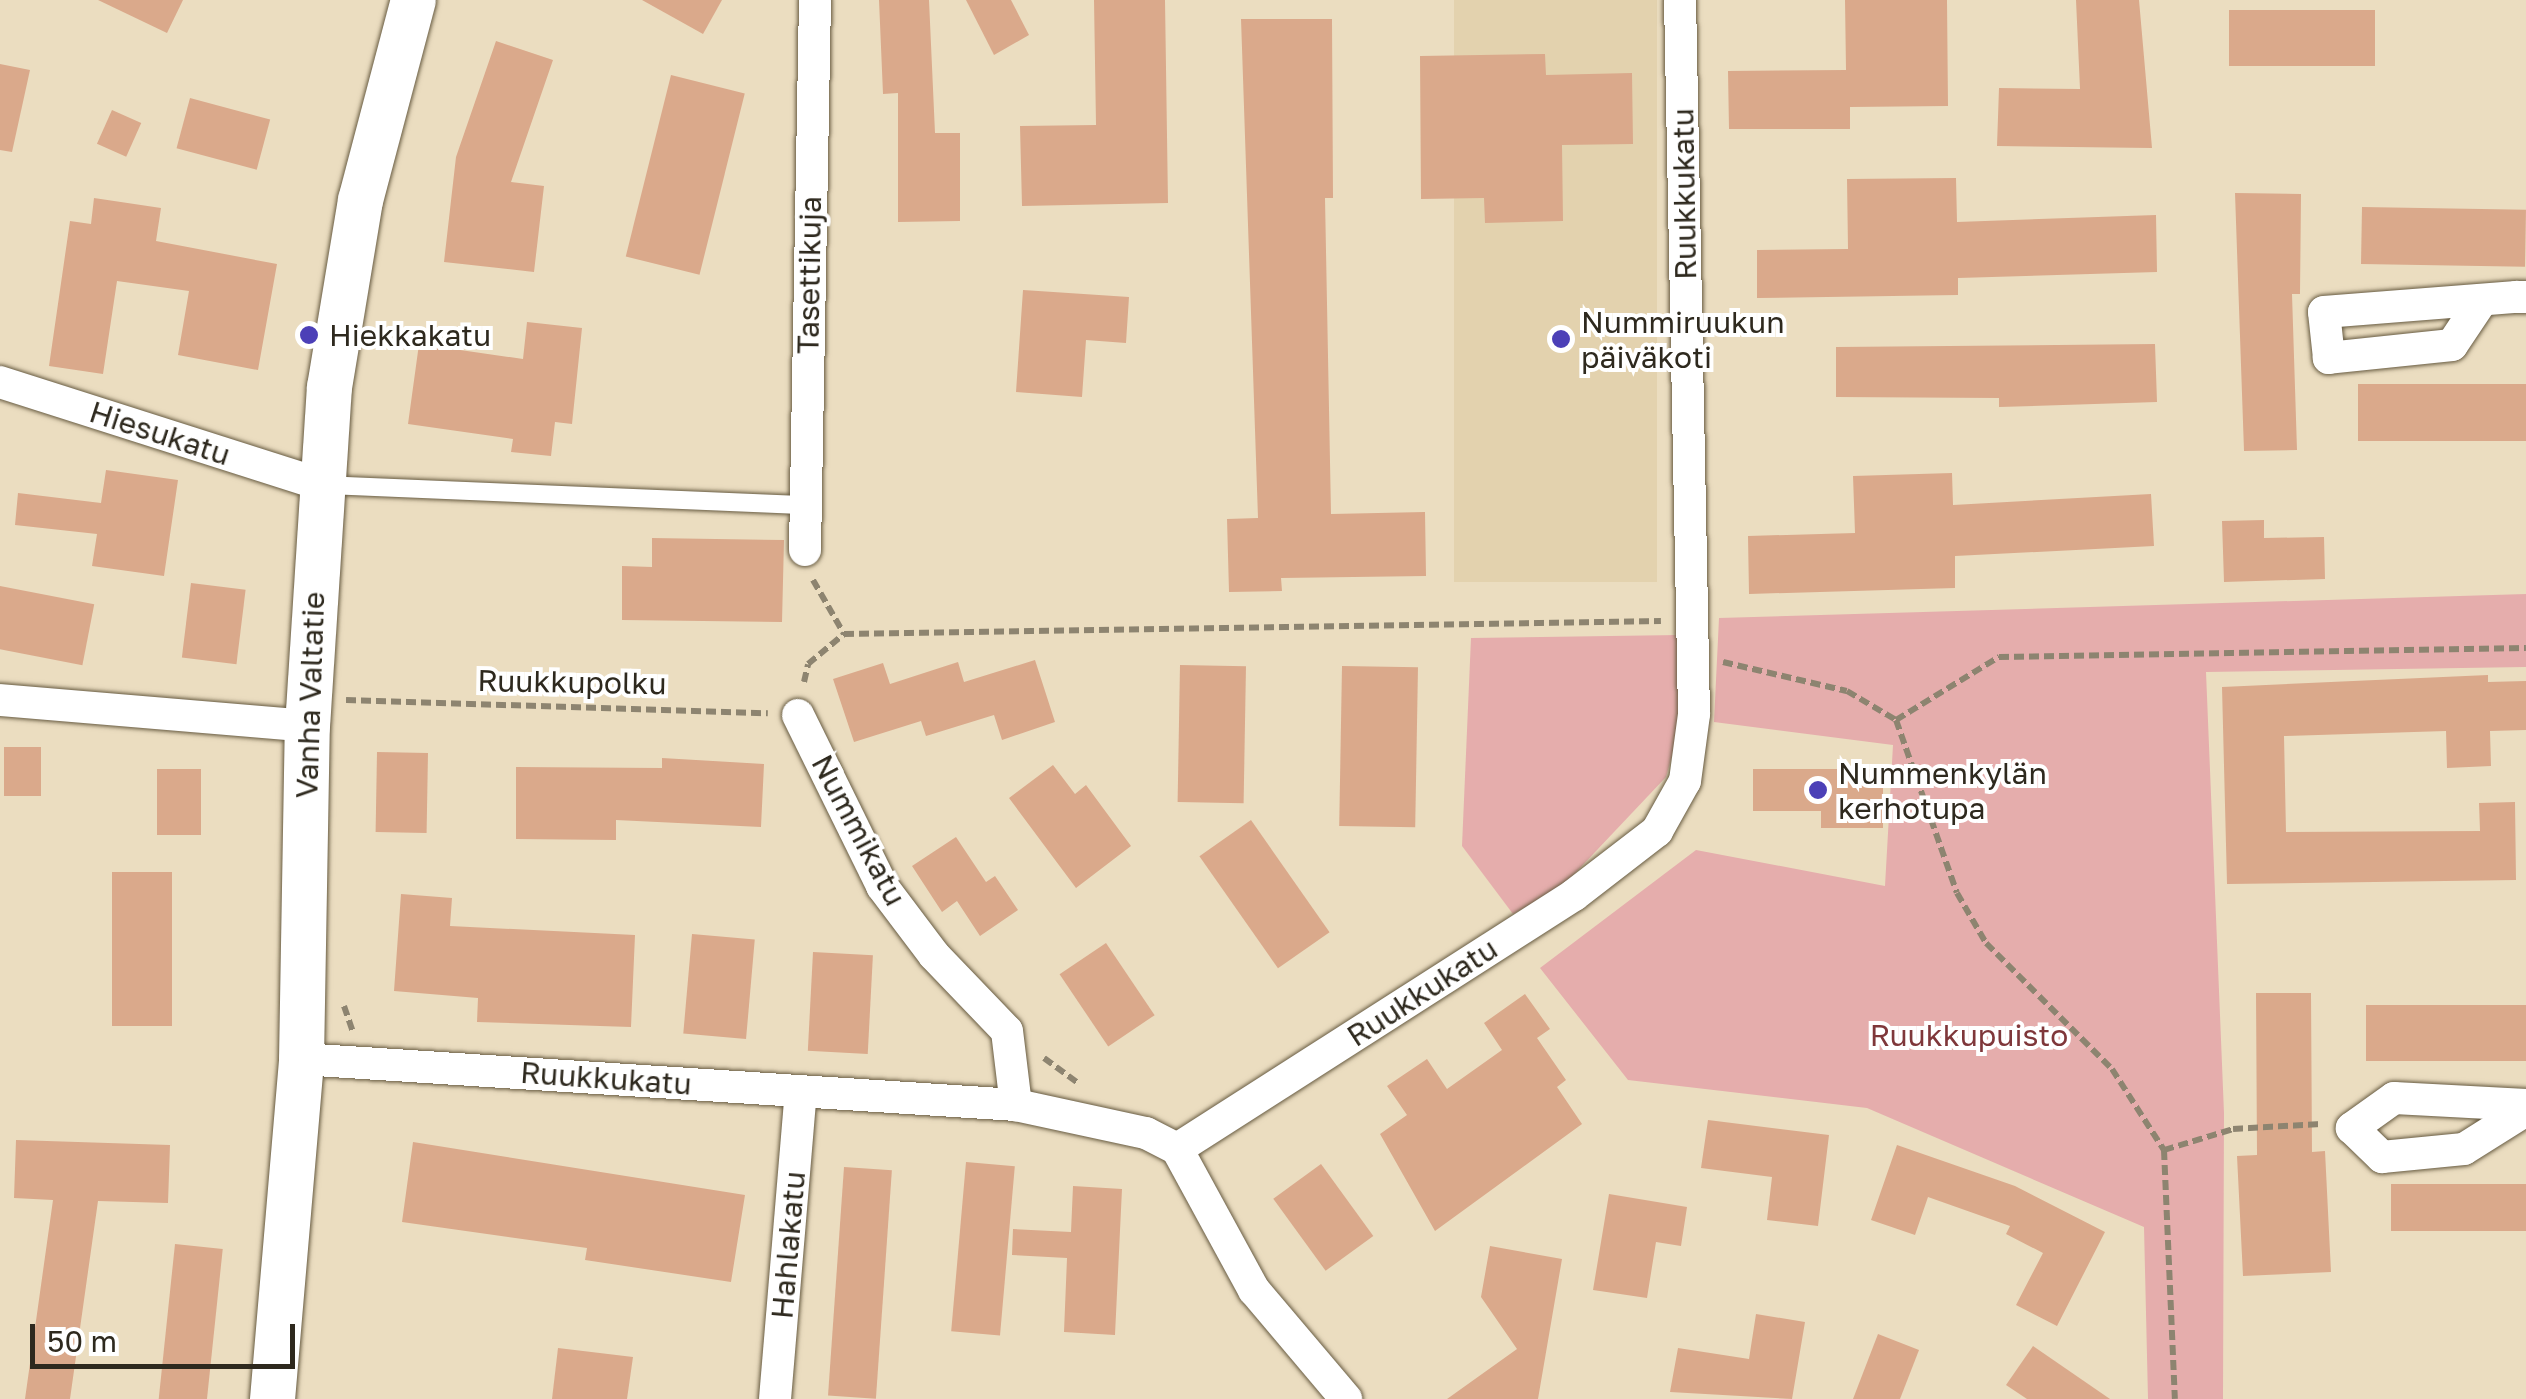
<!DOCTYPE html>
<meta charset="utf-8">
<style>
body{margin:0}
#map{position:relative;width:2526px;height:1399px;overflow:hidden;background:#ebddc0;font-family:"Golos Text",sans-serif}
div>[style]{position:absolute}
.built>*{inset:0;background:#e3d2ae;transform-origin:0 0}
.green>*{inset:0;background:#e5adac}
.building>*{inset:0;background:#daa98b;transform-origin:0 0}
.path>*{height:6px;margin-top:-3px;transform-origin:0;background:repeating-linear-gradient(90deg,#8d8470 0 10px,transparent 0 15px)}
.roads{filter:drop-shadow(0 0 2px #675b41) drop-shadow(0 0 2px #675b41)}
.lane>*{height:18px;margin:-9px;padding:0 9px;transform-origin:9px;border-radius:9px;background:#fff}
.street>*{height:32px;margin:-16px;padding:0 16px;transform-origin:16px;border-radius:16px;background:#fff}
.secondary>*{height:45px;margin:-22.5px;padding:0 22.5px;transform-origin:22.5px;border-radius:22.5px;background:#fff}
.dots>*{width:28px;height:28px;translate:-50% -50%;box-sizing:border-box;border:5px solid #fff;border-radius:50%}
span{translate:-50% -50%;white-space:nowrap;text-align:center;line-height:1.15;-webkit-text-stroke:8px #fff;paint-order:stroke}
.street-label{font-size:30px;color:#2e291e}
.poi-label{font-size:30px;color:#2e291e}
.left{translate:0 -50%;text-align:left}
.park-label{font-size:30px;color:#7f373a}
.scale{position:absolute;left:30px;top:1324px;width:265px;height:45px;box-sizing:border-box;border:5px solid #2e291e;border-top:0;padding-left:12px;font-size:30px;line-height:35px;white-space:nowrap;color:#2e291e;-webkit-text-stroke:8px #fff;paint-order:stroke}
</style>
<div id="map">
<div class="built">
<div style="left:1454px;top:0;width:203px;height:582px"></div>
</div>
<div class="green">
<div style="clip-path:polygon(2526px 594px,2526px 667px,2206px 672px,2224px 1113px,2223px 1399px,2148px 1399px,2144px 1227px,1867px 1108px,1628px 1080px,1540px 968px,1696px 850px,1885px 886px,1893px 745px,1714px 722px,1719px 618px)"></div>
<div style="clip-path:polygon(1679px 635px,1683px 716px,1666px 777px,1562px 887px,1513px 914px,1462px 846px,1471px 638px)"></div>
</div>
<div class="building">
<div style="clip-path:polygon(98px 0,183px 0,167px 33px)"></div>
<div style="clip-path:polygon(642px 0,722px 0,703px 34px)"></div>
<div style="clip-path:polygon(879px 0,929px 0,935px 133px,960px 133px,960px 221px,898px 222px,898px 93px,883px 94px)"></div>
<div style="clip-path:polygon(966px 0,1011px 0,1029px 35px,994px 55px)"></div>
<div style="clip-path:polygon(1094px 0,1165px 0,1168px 203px,1022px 206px,1020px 126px,1096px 125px)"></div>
<div style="clip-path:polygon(1845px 0,1947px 0,1948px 106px,1850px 107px,1850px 129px,1729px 129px,1728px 71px,1846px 70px)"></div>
<div style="clip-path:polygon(2076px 0,2139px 0,2152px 148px,1997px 146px,1999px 88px,2080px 89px)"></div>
<div style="left:2229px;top:10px;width:146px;height:56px"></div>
<div style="clip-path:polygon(1241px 19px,1332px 19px,1333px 198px,1325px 198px,1331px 514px,1425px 512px,1426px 576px,1281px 578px,1282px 591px,1229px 592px,1227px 519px,1258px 518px)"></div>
<div style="clip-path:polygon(496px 41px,553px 60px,511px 182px,544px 186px,534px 272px,444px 262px,456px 157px)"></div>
<div style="clip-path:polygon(1545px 54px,1546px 75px,1632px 73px,1633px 144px,1562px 145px,1563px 221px,1485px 223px,1484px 198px,1421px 199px,1420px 56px)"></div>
<div style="clip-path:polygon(0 64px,30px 70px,12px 152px,0 150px)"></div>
<div style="left:671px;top:75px;width:76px;height:187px;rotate:14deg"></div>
<div style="left:190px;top:98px;width:83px;height:52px;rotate:15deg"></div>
<div style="left:112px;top:110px;width:32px;height:37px;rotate:24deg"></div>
<div style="clip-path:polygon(1956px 178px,1957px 222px,2156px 215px,2157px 272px,1958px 278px,1958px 295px,1757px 298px,1757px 250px,1848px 249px,1847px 179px)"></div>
<div style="clip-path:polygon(2235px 193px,2301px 194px,2300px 294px,2292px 294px,2297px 450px,2244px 451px)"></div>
<div style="clip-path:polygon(94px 198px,161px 208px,156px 241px,277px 264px,258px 370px,178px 355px,189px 291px,117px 281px,103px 374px,49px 366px,70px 221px,91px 224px)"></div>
<div style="left:2362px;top:207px;width:164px;height:57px;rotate:1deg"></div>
<div style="clip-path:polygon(1023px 290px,1129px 297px,1126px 343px,1086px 340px,1082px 397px,1016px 392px)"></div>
<div style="clip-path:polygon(527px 322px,582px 328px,572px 424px,555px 422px,551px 456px,511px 452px,513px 439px,408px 424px,419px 344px,523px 359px)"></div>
<div style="clip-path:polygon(2155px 344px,2157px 402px,1999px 407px,1999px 398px,1836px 397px,1836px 347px)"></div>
<div style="left:2526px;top:384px;width:57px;height:168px;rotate:90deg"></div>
<div style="clip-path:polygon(106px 470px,178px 480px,164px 576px,92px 566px,97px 534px,15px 525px,18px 493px,101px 503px)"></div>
<div style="clip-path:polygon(1952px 473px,1953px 505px,2151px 494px,2154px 546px,1955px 556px,1955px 588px,1749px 594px,1748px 536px,1855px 533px,1853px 476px)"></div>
<div style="clip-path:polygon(2264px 520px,2264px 538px,2324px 537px,2325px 579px,2224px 582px,2222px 521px)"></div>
<div style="clip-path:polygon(652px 538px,784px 540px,782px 622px,622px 620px,622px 566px,652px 567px)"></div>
<div style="left:191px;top:583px;width:55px;height:75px;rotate:7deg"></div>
<div style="left:0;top:586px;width:96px;height:62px;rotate:11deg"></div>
<div style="clip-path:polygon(1035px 660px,1055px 722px,1002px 740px,994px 715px,926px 736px,921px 721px,854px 742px,833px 679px,883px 663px,890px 684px,958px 662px,964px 682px)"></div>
<div style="left:1180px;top:665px;width:66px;height:137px;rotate:1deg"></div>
<div style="left:1342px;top:666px;width:76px;height:160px;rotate:1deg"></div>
<div style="clip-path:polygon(2488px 675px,2488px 682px,2526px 681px,2526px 730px,2490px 731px,2491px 766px,2447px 768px,2446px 731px,2284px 736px,2286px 832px,2480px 831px,2479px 803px,2515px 802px,2516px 880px,2227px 884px,2222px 687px)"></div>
<div style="left:4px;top:747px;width:37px;height:49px"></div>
<div style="left:377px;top:752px;width:51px;height:80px;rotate:1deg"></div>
<div style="clip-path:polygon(662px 758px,764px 764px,761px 827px,616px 820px,616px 840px,516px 839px,516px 767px,662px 768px)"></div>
<div style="clip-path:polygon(1053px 765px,1075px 794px,1086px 785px,1131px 846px,1076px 888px,1009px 798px)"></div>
<div style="left:157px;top:769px;width:44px;height:66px"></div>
<div style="clip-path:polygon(1753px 769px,1883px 769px,1883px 828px,1821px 828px,1821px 811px,1753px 811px)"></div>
<div style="left:1251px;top:820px;width:137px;height:63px;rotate:55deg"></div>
<div style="clip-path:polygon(956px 837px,986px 882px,995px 876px,1018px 910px,980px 936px,957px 901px,942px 912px,912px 866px)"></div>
<div style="left:112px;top:872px;width:60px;height:154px"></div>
<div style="clip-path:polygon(401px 894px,452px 898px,450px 926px,635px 935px,631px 1027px,477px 1022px,478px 998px,394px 991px)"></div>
<div style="left:692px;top:934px;width:63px;height:100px;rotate:5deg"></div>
<div style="left:1106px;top:943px;width:87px;height:56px;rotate:56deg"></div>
<div style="left:813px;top:952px;width:60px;height:99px;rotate:3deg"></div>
<div style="clip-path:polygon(2256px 993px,2311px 993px,2312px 1152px,2325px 1151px,2331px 1272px,2243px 1276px,2237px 1156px,2257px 1155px)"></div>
<div style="clip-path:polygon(1525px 994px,1550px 1029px,1537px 1038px,1566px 1080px,1557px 1087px,1582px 1124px,1435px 1231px,1380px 1134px,1407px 1115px,1387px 1086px,1427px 1059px,1447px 1089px,1502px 1050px,1484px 1023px)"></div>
<div style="left:2526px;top:1005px;width:56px;height:160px;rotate:90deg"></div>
<div style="clip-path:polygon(1708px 1120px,1829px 1135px,1818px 1226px,1767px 1220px,1772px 1177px,1701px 1168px)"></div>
<div style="clip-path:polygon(16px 1140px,170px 1145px,168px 1203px,98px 1201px,70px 1399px,25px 1399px,53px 1200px,14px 1198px)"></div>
<div style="clip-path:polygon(413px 1142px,745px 1195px,731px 1282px,585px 1260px,587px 1248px,402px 1222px)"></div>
<div style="clip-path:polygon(1897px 1145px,2015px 1186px,2105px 1232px,2057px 1326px,2016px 1305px,2043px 1253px,2006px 1234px,2010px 1226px,1928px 1197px,1915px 1235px,1871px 1220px)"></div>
<div style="left:966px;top:1162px;width:49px;height:170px;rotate:5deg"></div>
<div style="left:1321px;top:1164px;width:89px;height:59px;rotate:54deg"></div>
<div style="left:844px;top:1167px;width:48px;height:229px;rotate:4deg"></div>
<div style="left:2526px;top:1184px;width:47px;height:135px;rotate:90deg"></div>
<div style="clip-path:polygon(1073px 1186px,1122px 1189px,1115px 1335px,1064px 1332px,1067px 1258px,1012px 1255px,1013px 1229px,1071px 1232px)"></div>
<div style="clip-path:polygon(1609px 1194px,1687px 1207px,1681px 1246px,1656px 1242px,1647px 1298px,1593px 1290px)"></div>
<div style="left:175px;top:1244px;width:48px;height:156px;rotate:6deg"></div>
<div style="clip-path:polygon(1490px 1246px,1562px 1259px,1538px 1399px,1447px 1399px,1517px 1349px,1481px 1297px)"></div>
<div style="clip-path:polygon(1756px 1314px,1805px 1322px,1792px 1399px,1670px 1392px,1678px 1348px,1749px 1359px)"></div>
<div style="clip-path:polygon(1878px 1334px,1919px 1350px,1900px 1399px,1853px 1399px)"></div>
<div style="clip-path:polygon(2033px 1346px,2110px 1399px,2027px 1399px,2006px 1385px)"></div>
<div style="clip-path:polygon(558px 1348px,633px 1357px,627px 1399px,552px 1399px)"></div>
</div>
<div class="path">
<div style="left:813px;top:580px;width:62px;rotate:60.1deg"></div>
<div style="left:1723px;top:662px;width:127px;rotate:13.2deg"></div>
<div style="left:1847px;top:691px;width:57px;rotate:30.6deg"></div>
<div style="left:1896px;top:720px;width:183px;rotate:70.6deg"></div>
<div style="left:1957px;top:893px;width:58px;rotate:59.9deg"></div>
<div style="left:1986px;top:943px;width:178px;rotate:45deg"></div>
<div style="left:2112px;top:1069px;width:96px;rotate:57.3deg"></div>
<div style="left:2164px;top:1150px;width:249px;rotate:87.5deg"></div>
<div style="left:804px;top:682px;width:18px;rotate:-77deg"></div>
<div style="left:808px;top:664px;width:47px;rotate:-39.8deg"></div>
<div style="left:844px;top:634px;width:817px;rotate:-0.91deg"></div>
<div style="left:346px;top:700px;width:422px;rotate:1.8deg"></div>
<div style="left:1896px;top:720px;width:121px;rotate:-31.5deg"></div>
<div style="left:1999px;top:657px;width:527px;rotate:-0.98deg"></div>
<div style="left:344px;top:1006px;width:28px;rotate:71deg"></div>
<div style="left:1044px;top:1058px;width:42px;rotate:36.3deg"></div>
<div style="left:2164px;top:1150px;width:72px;rotate:-16.9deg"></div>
<div style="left:2233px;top:1129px;width:88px;rotate:-3.3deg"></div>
</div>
<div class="roads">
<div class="lane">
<div style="left:325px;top:485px;width:479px;rotate:2.4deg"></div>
</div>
<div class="street">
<div style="left:2482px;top:300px;width:54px;rotate:123.7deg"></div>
<div style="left:2452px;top:345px;width:124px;rotate:174deg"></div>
<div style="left:2329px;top:358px;width:46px;rotate:-96.2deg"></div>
<div style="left:2324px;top:312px;width:193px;rotate:-4.5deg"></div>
<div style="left:2516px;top:297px;width:10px"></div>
<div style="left:0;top:382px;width:336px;rotate:17.7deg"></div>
<div style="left:805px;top:550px;width:550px;rotate:-88.96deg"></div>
<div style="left:0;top:700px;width:308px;rotate:4.8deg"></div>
<div style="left:798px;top:715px;width:191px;rotate:63.8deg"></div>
<div style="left:882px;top:886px;width:86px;rotate:53deg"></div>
<div style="left:934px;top:955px;width:105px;rotate:46.2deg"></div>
<div style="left:1007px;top:1031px;width:75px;rotate:83.1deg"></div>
<div style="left:301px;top:1059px;width:716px;rotate:3.68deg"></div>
<div style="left:1016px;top:1105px;width:133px;rotate:12.2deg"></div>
<div style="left:1146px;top:1133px;width:35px;rotate:27deg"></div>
<div style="left:1177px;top:1149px;width:471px;rotate:-32.6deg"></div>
<div style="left:1574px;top:895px;width:105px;rotate:-37.6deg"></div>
<div style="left:1657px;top:831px;width:57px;rotate:-60.8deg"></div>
<div style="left:1685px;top:781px;width:68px;rotate:-82.3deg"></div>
<div style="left:1694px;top:714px;width:714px;rotate:-91.12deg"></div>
<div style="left:2526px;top:1105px;width:132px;rotate:-177deg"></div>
<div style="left:2394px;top:1098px;width:52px;rotate:144.5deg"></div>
<div style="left:2352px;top:1128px;width:42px;rotate:44deg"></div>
<div style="left:2382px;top:1157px;width:82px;rotate:-5.6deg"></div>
<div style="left:2464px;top:1149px;width:73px;rotate:-32.2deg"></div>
<div style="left:1177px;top:1149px;width:161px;rotate:61.4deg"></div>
<div style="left:1254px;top:1290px;width:143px;rotate:49.8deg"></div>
<div style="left:775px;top:1399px;width:308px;rotate:-85.2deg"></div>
</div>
<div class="secondary">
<div style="left:272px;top:1399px;width:341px;rotate:-85.1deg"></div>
<div style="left:301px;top:1059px;width:333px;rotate:-89deg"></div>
<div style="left:307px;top:726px;width:340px;rotate:-86.3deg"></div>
<div style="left:329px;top:387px;width:190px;rotate:-80.6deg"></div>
<div style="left:360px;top:200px;width:207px;rotate:-75.2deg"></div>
</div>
</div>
<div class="dots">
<div style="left:309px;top:335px;background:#4c40b7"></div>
<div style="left:1561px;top:339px;background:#4c40b7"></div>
<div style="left:1818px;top:790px;background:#4c40b7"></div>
</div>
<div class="street-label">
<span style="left:1684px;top:194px;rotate:-91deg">Ruukkukatu</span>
<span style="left:809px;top:275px;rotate:-89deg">Tasettikuja</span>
<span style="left:160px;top:433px;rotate:18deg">Hiesukatu</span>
<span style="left:572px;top:682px;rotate:1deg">Ruukkupolku</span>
<span style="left:310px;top:695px;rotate:-88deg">Vanha Valtatie</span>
<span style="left:859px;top:830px;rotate:62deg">Nummikatu</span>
<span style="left:1422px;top:992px;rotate:-33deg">Ruukkukatu</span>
<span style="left:606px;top:1078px;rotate:4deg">Ruukkukatu</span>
<span style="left:788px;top:1245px;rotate:-85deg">Hahlakatu</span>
</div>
<div class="poi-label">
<span class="left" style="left:1581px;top:339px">Nummiruukun<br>päiväkoti</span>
<span class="left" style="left:329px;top:335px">Hiekkakatu</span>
<span class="left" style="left:1838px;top:790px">Nummenkylän<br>kerhotupa</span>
</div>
<div class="park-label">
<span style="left:1969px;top:1035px">Ruukkupuisto</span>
</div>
<div class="scale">50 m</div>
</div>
